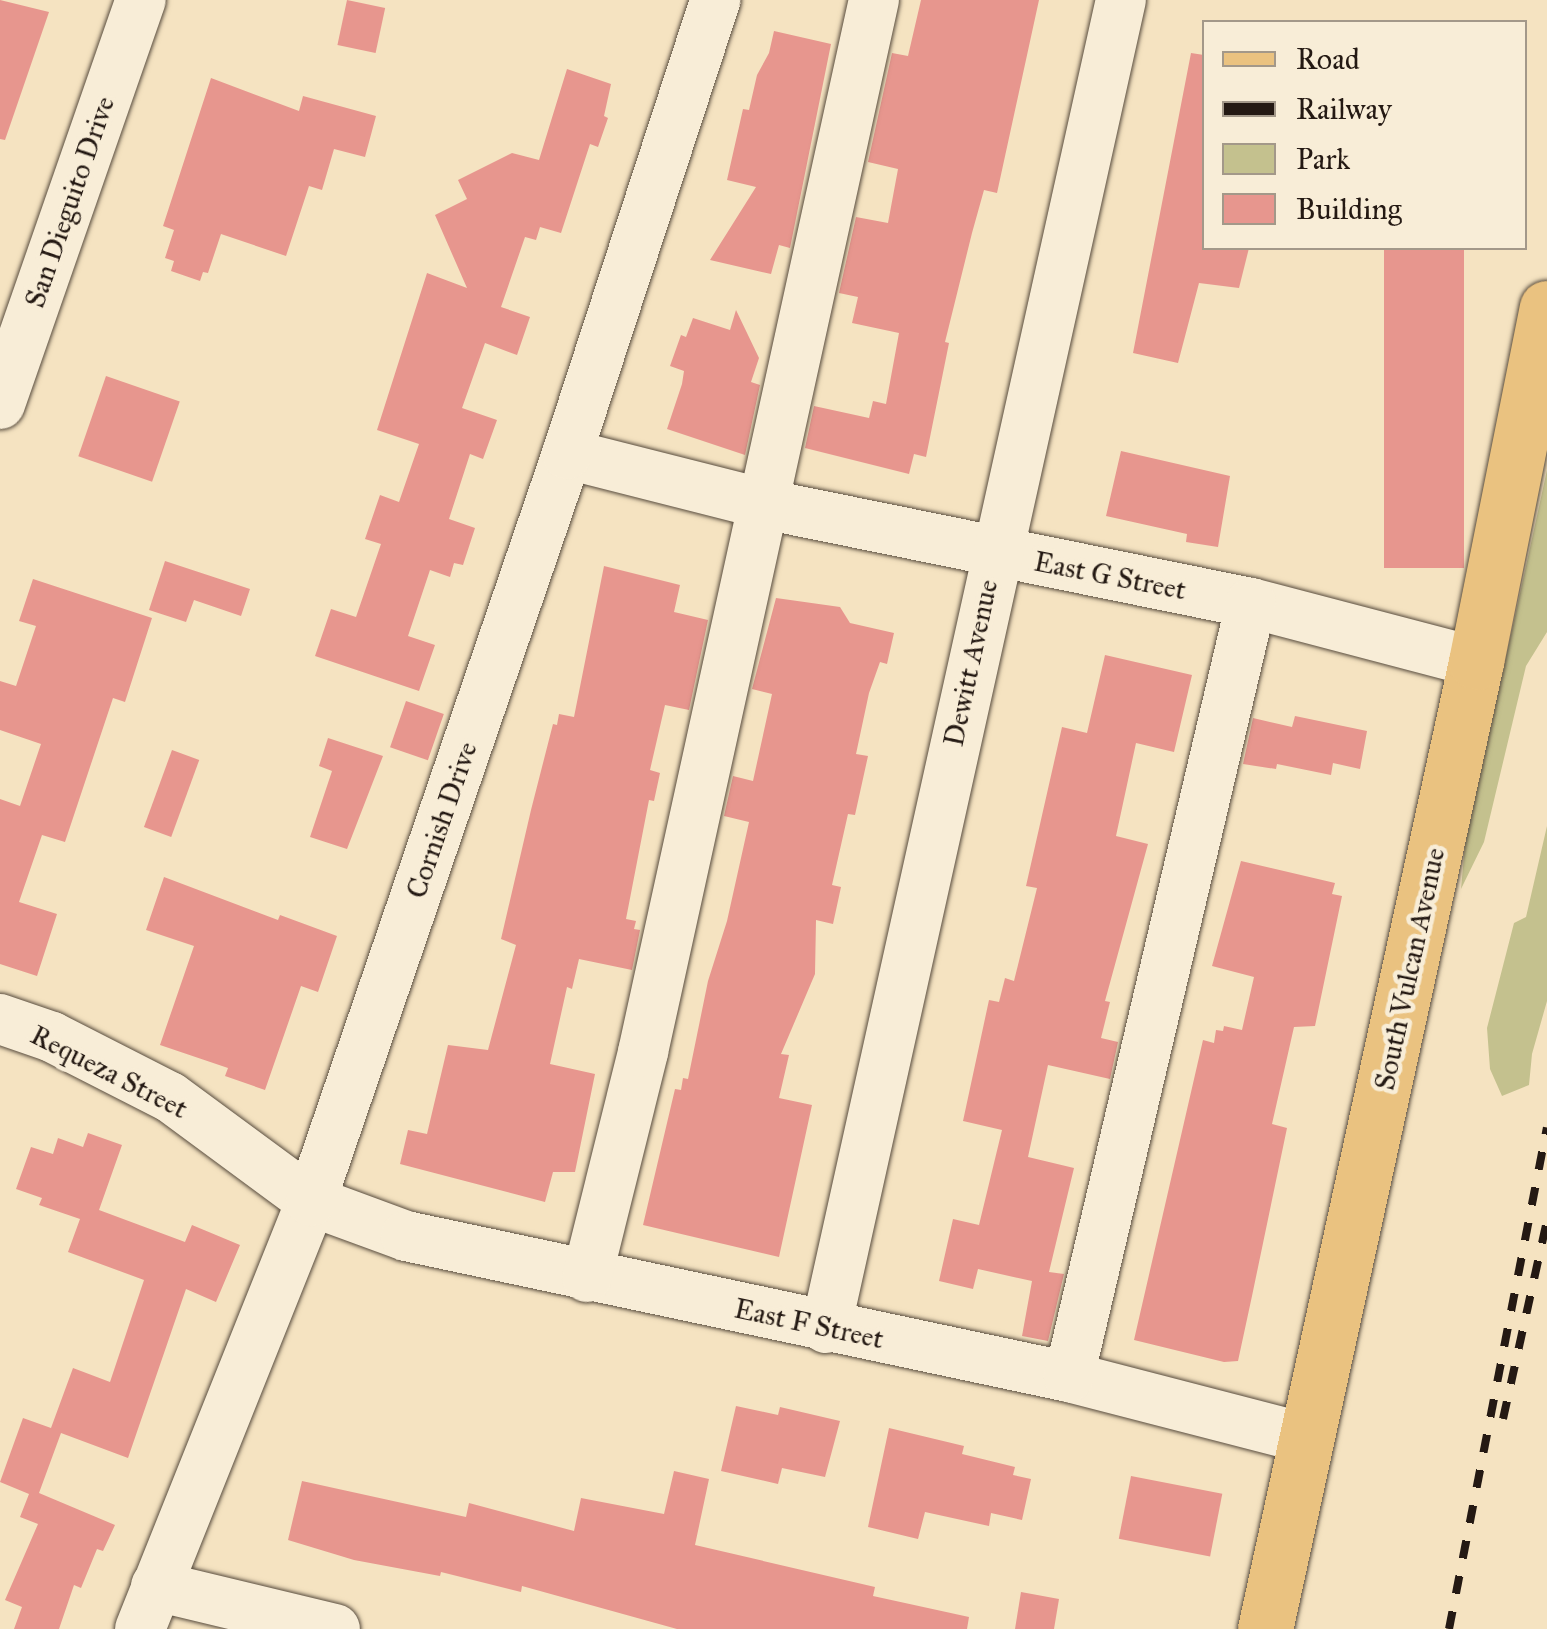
<!DOCTYPE html>
<style>
body{margin:0}
#map{position:relative;width:1547px;height:1629px;overflow:hidden;background:#f5e3c1;font-family:"IM FELL Great Primer",serif}
div>[style]{position:absolute}
.green>*{inset:0;background:#c4c18e}
.building>*{inset:0;background:#e7968e;transform-origin:0 0}
.roads{filter:drop-shadow(0 0 2px #584c3e) drop-shadow(0 0 2px #584c3e)}
.minor>*{height:50px;margin:-25px;padding:0 25px;transform-origin:25px;border-radius:25px;background:#f8edd7}
.major>*{height:55px;margin:-27.5px;padding:0 27.5px;transform-origin:27.5px;border-radius:27.5px;background:#eac280}
.rail>*{height:8px;margin-top:-4px;transform-origin:0;background:repeating-linear-gradient(90deg,#241913 0 18px,transparent 0 36px)}
span{translate:-50% -50%;white-space:nowrap;text-align:center;line-height:1.15;-webkit-text-stroke:9px #f8edd7;paint-order:stroke}
.street-label{font-size:28px;color:#241913}
.legend{position:absolute;left:1202px;top:20px;width:325px;height:230px;box-sizing:border-box;background:#f8edd7;border:2px solid #a39889;margin:0;padding:12px 18px;list-style:none;font-size:30px;color:#241913}
.legend li{display:flex;align-items:center;gap:20px;height:50px}
.legend b{width:50px;border:2px solid #a39889}
</style>
<div id="map">
<div class="green">
<div style="clip-path:polygon(1547px 470px,1547px 632px,1526px 666px,1484px 842px,1461px 889px,1465px 845px)"></div>
<div style="clip-path:polygon(1547px 826px,1547px 1001px,1532px 1054px,1529px 1085px,1502px 1096px,1490px 1069px,1487px 1028px,1514px 923px,1526px 917px)"></div>
</div>
<div class="building">
<div style="clip-path:polygon(0 0,49px 12px,5px 140px,0 139px)"></div>
<div style="left:347px;top:0;width:39px;height:46px;rotate:12deg"></div>
<div style="clip-path:polygon(921px 0,1039px 0,997px 193px,984px 190px,972px 233px,945px 342px,949px 343px,926px 457px,914px 454px,909px 474px,805px 448px,814px 406px,869px 418px,873px 401px,886px 404px,899px 333px,852px 323px,858px 297px,839px 293px,856px 217px,888px 223px,898px 169px,868px 162px,892px 53px,908px 56px)"></div>
<div style="clip-path:polygon(774px 31px,831px 44px,790px 248px,779px 245px,771px 274px,710px 260px,756px 187px,727px 180px,743px 109px,749px 110px,757px 75px,769px 53px)"></div>
<div style="clip-path:polygon(1191px 53px,1204px 55px,1204px 248px,1249px 248px,1239px 288px,1199px 283px,1178px 363px,1133px 353px)"></div>
<div style="clip-path:polygon(567px 69px,611px 84px,604px 116px,608px 118px,598px 147px,590px 144px,561px 233px,540px 227px,536px 240px,525px 237px,501px 307px,530px 317px,517px 355px,485px 343px,462px 408px,497px 420px,483px 459px,470px 454px,449px 519px,475px 528px,463px 565px,454px 563px,450px 577px,430px 570px,408px 636px,435px 645px,419px 691px,315px 656px,331px 609px,356px 617px,381px 544px,365px 539px,380px 495px,399px 502px,419px 444px,377px 430px,427px 273px,467px 288px,435px 215px,467px 199px,458px 180px,512px 153px,539px 160px)"></div>
<div style="clip-path:polygon(211px 78px,299px 111px,303px 96px,376px 116px,365px 157px,334px 149px,322px 190px,309px 186px,286px 256px,221px 234px,208px 273px,203px 272px,200px 281px,171px 271px,174px 261px,165px 258px,174px 230px,163px 226px)"></div>
<div style="left:1384px;top:248px;width:80px;height:320px"></div>
<div style="clip-path:polygon(736px 310px,759px 358px,751px 382px,760px 385px,745px 455px,667px 429px,682px 384px,684px 371px,670px 366px,681px 335px,686px 337px,693px 318px,730px 330px)"></div>
<div style="left:106px;top:376px;width:78px;height:85px;rotate:19deg"></div>
<div style="clip-path:polygon(1121px 451px,1230px 476px,1218px 547px,1186px 542px,1187px 534px,1106px 516px)"></div>
<div style="clip-path:polygon(165px 561px,250px 589px,241px 616px,194px 600px,186px 622px,149px 610px)"></div>
<div style="clip-path:polygon(604px 566px,680px 585px,674px 612px,708px 620px,689px 710px,665px 705px,650px 770px,660px 773px,654px 801px,649px 800px,626px 919px,636px 921px,634px 929px,640px 930px,632px 970px,579px 959px,572px 989px,567px 987px,550px 1064px,595px 1074px,575px 1172px,553px 1172px,545px 1202px,400px 1164px,408px 1130px,427px 1134px,448px 1045px,488px 1050px,516px 945px,501px 939px,531px 810px,553px 724px,557px 725px,559px 714px,574px 717px)"></div>
<div style="clip-path:polygon(33px 579px,152px 618px,125px 702px,113px 698px,65px 842px,42px 835px,19px 902px,57px 914px,37px 976px,0 964px,0 799px,20px 806px,41px 744px,0 730px,0 681px,16px 686px,36px 626px,19px 621px)"></div>
<div style="clip-path:polygon(776px 598px,840px 607px,850px 623px,894px 633px,887px 664px,880px 662px,869px 693px,856px 754px,868px 756px,855px 815px,848px 814px,832px 885px,841px 887px,833px 924px,816px 920px,815px 974px,781px 1054px,789px 1055px,779px 1098px,812px 1105px,779px 1257px,643px 1225px,675px 1089px,681px 1090px,683px 1078px,688px 1079px,708px 981px,727px 921px,749px 822px,724px 816px,733px 776px,753px 781px,772px 694px,752px 689px)"></div>
<div style="clip-path:polygon(1105px 655px,1192px 675px,1174px 752px,1136px 743px,1116px 836px,1148px 844px,1105px 1001px,1110px 1002px,1101px 1038px,1118px 1042px,1110px 1079px,1048px 1065px,1028px 1157px,1074px 1168px,1049px 1272px,1064px 1274px,1048px 1341px,1022px 1336px,1032px 1281px,978px 1269px,973px 1289px,939px 1281px,953px 1219px,979px 1225px,1002px 1130px,963px 1121px,989px 1000px,999px 1002px,1005px 978px,1014px 981px,1037px 888px,1026px 886px,1062px 727px,1087px 733px)"></div>
<div style="left:406px;top:701px;width:40px;height:49px;rotate:19deg"></div>
<div style="clip-path:polygon(1295px 716px,1367px 731px,1360px 769px,1333px 763px,1331px 775px,1277px 764px,1276px 769px,1243px 764px,1253px 718px,1292px 727px)"></div>
<div style="clip-path:polygon(328px 738px,383px 756px,347px 849px,310px 837px,332px 771px,319px 766px)"></div>
<div style="left:172px;top:750px;width:29px;height:82px;rotate:20deg"></div>
<div style="clip-path:polygon(1241px 861px,1335px 883px,1332px 894px,1342px 896px,1315px 1026px,1294px 1027px,1272px 1124px,1287px 1128px,1252px 1296px,1238px 1361px,1224px 1362px,1134px 1340px,1203px 1040px,1214px 1043px,1216px 1030px,1223px 1031px,1224px 1026px,1242px 1030px,1254px 977px,1212px 966px)"></div>
<div style="clip-path:polygon(164px 877px,278px 920px,280px 915px,337px 936px,318px 992px,301px 986px,265px 1090px,225px 1076px,228px 1068px,160px 1045px,194px 946px,146px 930px)"></div>
<div style="clip-path:polygon(88px 1133px,122px 1145px,99px 1210px,185px 1242px,192px 1225px,240px 1245px,216px 1302px,186px 1289px,128px 1458px,61px 1433px,39px 1493px,115px 1525px,103px 1551px,97px 1549px,81px 1588px,74px 1585px,59px 1629px,14px 1629px,22px 1607px,5px 1600px,38px 1524px,20px 1517px,29px 1494px,0 1482px,23px 1418px,51px 1428px,73px 1368px,110px 1382px,144px 1280px,68px 1252px,80px 1219px,39px 1205px,42px 1198px,16px 1189px,31px 1147px,53px 1154px,58px 1138px,83px 1147px)"></div>
<div style="clip-path:polygon(736px 1406px,778px 1415px,780px 1407px,840px 1421px,825px 1477px,782px 1468px,778px 1484px,721px 1471px)"></div>
<div style="clip-path:polygon(889px 1428px,964px 1446px,962px 1454px,1015px 1467px,1013px 1475px,1031px 1479px,1022px 1520px,991px 1513px,989px 1526px,925px 1512px,918px 1539px,868px 1527px)"></div>
<div style="clip-path:polygon(674px 1471px,709px 1479px,695px 1545px,875px 1587px,873px 1596px,969px 1617px,967px 1629px,677px 1629px,522px 1586px,521px 1592px,441px 1572px,440px 1576px,354px 1560px,288px 1540px,302px 1481px,466px 1517px,469px 1503px,574px 1531px,581px 1498px,664px 1514px)"></div>
<div style="left:1131px;top:1476px;width:93px;height:64px;rotate:11deg"></div>
<div style="clip-path:polygon(1021px 1592px,1059px 1599px,1054px 1629px,1015px 1629px)"></div>
</div>
<div class="roads">
<div class="minor">
<div style="left:0;top:404px;width:428px;rotate:-70.8deg"></div>
<div style="left:567px;top:454px;width:203px;rotate:14.2deg"></div>
<div style="left:764px;top:504px;width:497px;rotate:11.5deg"></div>
<div style="left:1251px;top:603px;width:233px;rotate:14.7deg"></div>
<div style="left:0;top:1019px;width:55px;rotate:19.1deg"></div>
<div style="left:52px;top:1037px;width:132px;rotate:27deg"></div>
<div style="left:170px;top:1097px;width:175px;rotate:36.4deg"></div>
<div style="left:311px;top:1201px;width:101px;rotate:20.2deg"></div>
<div style="left:406px;top:1236px;width:678px;rotate:12.01deg"></div>
<div style="left:1069px;top:1377px;width:248px;rotate:14.5deg"></div>
<div style="left:587px;top:1277px;width:232px;rotate:-76deg"></div>
<div style="left:643px;top:1052px;width:1077px;rotate:-77.62deg"></div>
<div style="left:826px;top:1328px;width:1360px;rotate:-77.48deg"></div>
<div style="left:1069px;top:1377px;width:795px;rotate:-76.77deg"></div>
<div style="left:156px;top:1586px;width:184px;rotate:13.5deg"></div>
<div style="left:140px;top:1629px;width:461px;rotate:-68.2deg"></div>
<div style="left:311px;top:1201px;width:790px;rotate:-71.08deg"></div>
<div style="left:567px;top:454px;width:478px;rotate:-71.9deg"></div>
</div>
<div class="major">
<div style="left:1265px;top:1629px;width:990px;rotate:-77.69deg"></div>
<div style="left:1476px;top:662px;width:361px;rotate:-78.7deg"></div>
</div>
</div>
<div class="rail">
<div style="left:1503px;top:1419px;width:203px;rotate:-77.5deg"></div>
<div style="left:1449px;top:1629px;width:511px;rotate:-78.95deg"></div>
</div>
<div class="street-label">
<span style="left:70px;top:202px;rotate:-71deg">San Dieguito Drive</span>
<span style="left:1110px;top:576px;rotate:11deg">East G Street</span>
<span style="left:971px;top:663px;rotate:-78deg">Dewitt Avenue</span>
<span style="left:442px;top:820px;rotate:-71deg">Cornish Drive</span>
<span style="left:1410px;top:969px;rotate:-78deg">South Vulcan Avenue</span>
<span style="left:109px;top:1072px;rotate:27deg">Requeza Street</span>
<span style="left:809px;top:1324px;rotate:12deg">East F Street</span>
</div>
<ul class="legend">
<li><b style="height:12px;background:#eac280"></b>Road</li>
<li><b style="height:12px;background:#241913"></b>Railway</li>
<li><b style="height:28px;background:#c4c18e"></b>Park</li>
<li><b style="height:28px;background:#e7968e"></b>Building</li>
</ul>
</div>
